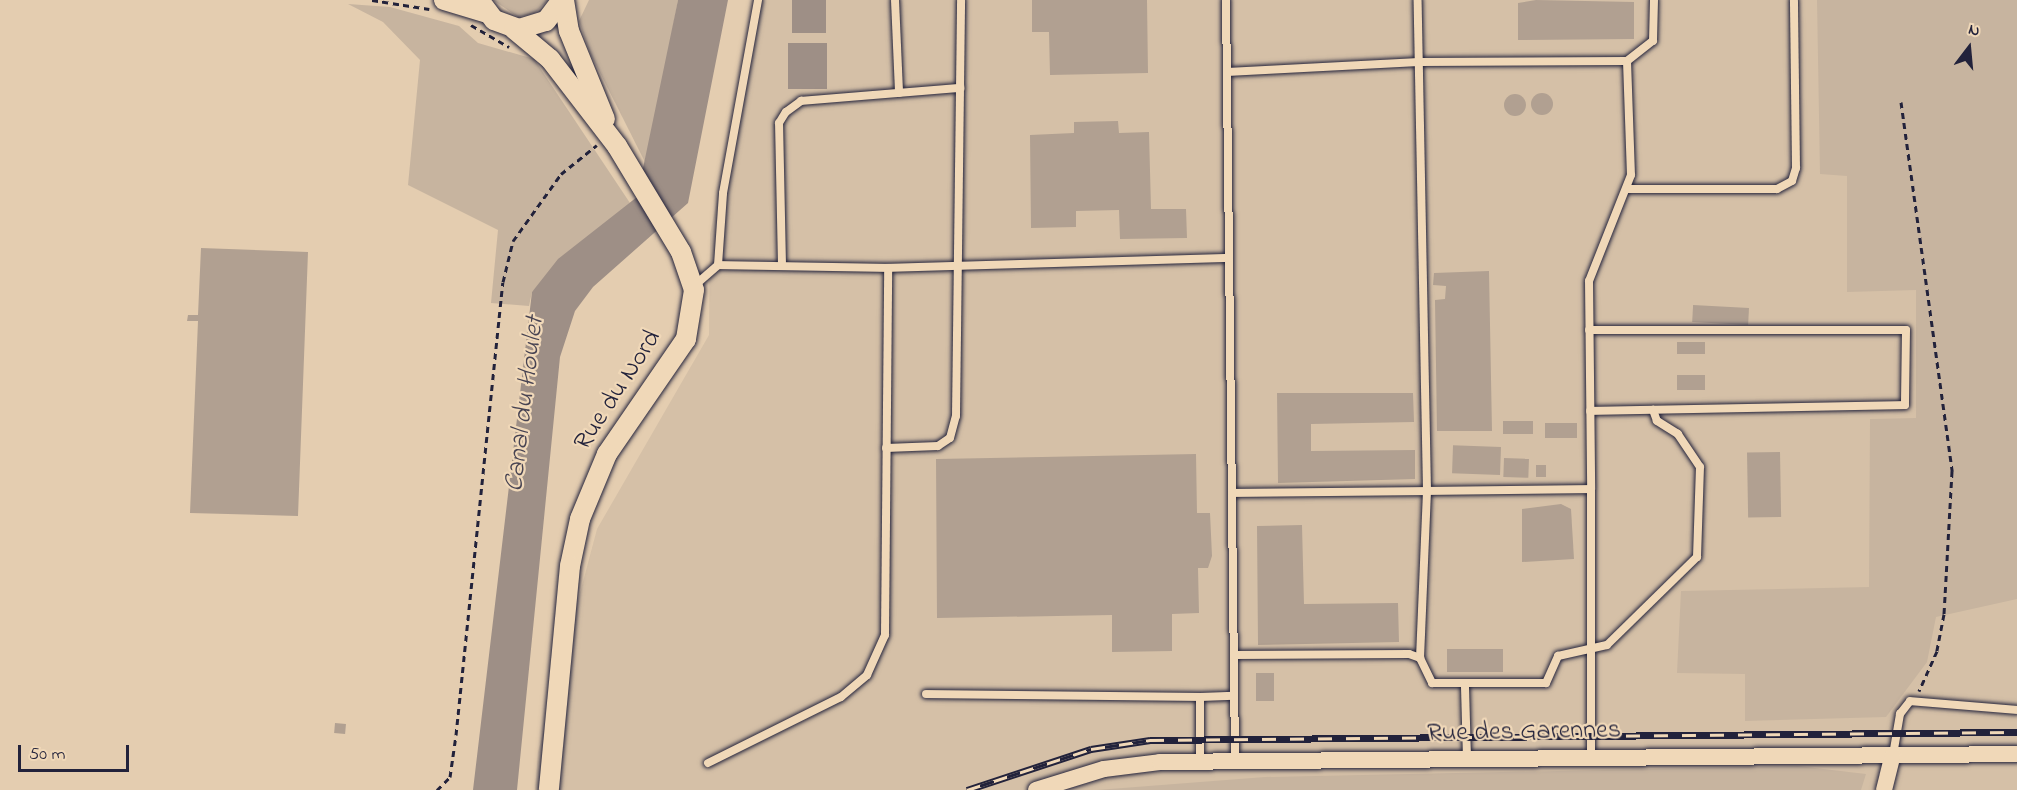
<!DOCTYPE html>
<style>
body{margin:0}
#map{position:relative;width:2017px;height:790px;overflow:hidden;background:#e4cdb0;font-family:"Indie Flower",sans-serif}
div>[style]{position:absolute}
.built>*{inset:0;background:#d5c0a7}
.green>*{inset:0;background:#c7b49f}
.water>*{inset:0;background:#9e8f86;transform-origin:0 0}
.building>*{inset:0;background:#b1a091;transform-origin:0 0}
.round{border-radius:50%}
.path>*{height:3px;margin-top:-1.5px;transform-origin:0;background:repeating-linear-gradient(90deg,#22223b 0 6px,transparent 0 10.5px)}
.roads{filter:drop-shadow(0 0 2px #22223b) drop-shadow(0 0 2px #22223b)}
.service>*{height:8px;margin:-4px;padding:0 4px;transform-origin:4px;border-radius:4px;background:#f0d8b8}
.minor>*{height:16px;margin:-8px;padding:0 8px;transform-origin:8px;border-radius:8px;background:#f0d8b8}
.tertiary>*{height:20px;margin:-10px;padding:0 10px;transform-origin:10px;border-radius:10px;background:#f0d8b8}
.rail>*{height:7px;margin-top:-3.5px;transform-origin:0;background:repeating-linear-gradient(90deg,#f0d8b8 0 14px,#22223b 0 28px);box-sizing:border-box;border-block:2px solid #22223b}
span{translate:-50% -50%;white-space:nowrap;text-align:center;line-height:1.15;-webkit-text-stroke:4.5px #f0d8b8;paint-order:stroke}
.street-label{font-size:26px;color:#22223b}
.water-label{font-size:27px;color:#474352;font-style:italic}
.north{position:absolute;left:1939px;top:18px;width:60px;height:60px;-webkit-text-stroke:4px #f0d8b8;paint-order:stroke;rotate:16deg;font-size:16px;font-weight:700;line-height:24px;text-align:center;color:#22223b}
.north::after{content:'';display:block;margin:auto;width:21px;height:27px;background:#22223b;clip-path:polygon(50% 0,100% 100%,50% 72%,0 100%)}
.scale{position:absolute;left:18px;top:745px;width:111px;height:27px;box-sizing:border-box;border:3px solid #22223b;border-top:0;padding-left:8px;font-size:18px;line-height:21px;white-space:nowrap;color:#22223b;-webkit-text-stroke:4px #f0d8b8;paint-order:stroke}
</style>
<div id="map">
<div class="built">
<div style="clip-path:polygon(758px 0,2017px 0,2017px 790px,535px 790px,538px 752px,597px 529px,709px 335px,710px 234px)"></div>
</div>
<div class="green">
<div style="clip-path:polygon(493px 0,548px 0,535px 13px,518px 17px)"></div>
<div style="clip-path:polygon(589px 0,678px 0,647px 166px,590px 53px,579px 21px)"></div>
<div style="clip-path:polygon(1817px 0,2017px 0,2017px 599px,1936px 617px,1927px 662px,1886px 717px,1745px 721px,1745px 674px,1677px 673px,1681px 591px,1869px 587px,1870px 419px,1916px 418px,1916px 290px,1847px 292px,1847px 176px,1820px 174px)"></div>
<div style="clip-path:polygon(348px 4px,390px 7px,459px 26px,478px 43px,534px 59px,630px 203px,532px 292px,529px 306px,491px 303px,498px 230px,408px 185px,420px 60px,383px 22px)"></div>
<div style="clip-path:polygon(1798px 766px,1866px 774px,1861px 790px,1097px 790px,1265px 777px)"></div>
</div>
<div class="water">
<div style="clip-path:polygon(678px 0,728px 0,688px 203px,593px 287px,575px 311px,560px 357px,517px 790px,473px 790px,532px 292px,558px 259px,637px 197px)"></div>
<div style="left:792px;top:0;width:34px;height:33px"></div>
<div style="left:827px;top:43px;width:46px;height:39px;rotate:90deg"></div>
</div>
<div class="building">
<div style="clip-path:polygon(1032px 0,1147px 0,1148px 73px,1050px 75px,1049px 32px,1032px 32px)"></div>
<div style="clip-path:polygon(1536px 0,1634px 2px,1634px 39px,1518px 40px,1518px 3px)"></div>
<div class="round" style="left:1531px;top:93px;width:22px;height:22px"></div>
<div class="round" style="left:1504px;top:94px;width:22px;height:22px"></div>
<div style="clip-path:polygon(1118px 121px,1119px 133px,1149px 132px,1151px 209px,1186px 209px,1187px 238px,1120px 239px,1119px 210px,1076px 211px,1076px 227px,1031px 228px,1030px 135px,1074px 133px,1074px 122px)"></div>
<div style="clip-path:polygon(201px 248px,308px 252px,298px 516px,190px 513px,198px 321px,187px 321px,188px 315px,198px 315px)"></div>
<div style="clip-path:polygon(1489px 271px,1492px 431px,1437px 431px,1435px 300px,1445px 299px,1446px 286px,1433px 285px,1434px 273px)"></div>
<div style="left:1749px;top:308px;width:17px;height:56px;rotate:93deg"></div>
<div style="left:1677px;top:342px;width:28px;height:12px"></div>
<div style="left:1677px;top:375px;width:28px;height:15px"></div>
<div style="clip-path:polygon(1277px 393px,1413px 393px,1414px 422px,1311px 424px,1311px 451px,1415px 450px,1415px 479px,1278px 483px)"></div>
<div style="left:1503px;top:421px;width:30px;height:13px"></div>
<div style="left:1577px;top:423px;width:15px;height:32px;rotate:90deg"></div>
<div style="left:1501px;top:447px;width:28px;height:48px;rotate:92deg"></div>
<div style="left:1780px;top:452px;width:65px;height:33px;rotate:89deg"></div>
<div style="clip-path:polygon(1196px 454px,1197px 513px,1210px 513px,1212px 556px,1208px 568px,1198px 568px,1199px 613px,1172px 614px,1172px 651px,1112px 652px,1112px 615px,937px 618px,936px 459px)"></div>
<div style="left:1504px;top:458px;width:25px;height:19px;rotate:2deg"></div>
<div style="left:1536px;top:465px;width:10px;height:12px"></div>
<div style="clip-path:polygon(1561px 504px,1571px 509px,1574px 559px,1522px 562px,1522px 509px)"></div>
<div style="clip-path:polygon(1302px 525px,1304px 604px,1398px 603px,1399px 642px,1258px 645px,1257px 526px)"></div>
<div style="left:1447px;top:649px;width:56px;height:23px"></div>
<div style="left:1256px;top:673px;width:18px;height:28px"></div>
<div style="left:335px;top:723px;width:11px;height:10px;rotate:5deg"></div>
</div>
<div class="path">
<div style="left:372px;top:0;width:58px;rotate:9deg"></div>
<div style="left:471px;top:25px;width:44px;rotate:30.1deg"></div>
<div style="left:1901px;top:102px;width:373px;rotate:82.1deg"></div>
<div style="left:1952px;top:471px;width:143px;rotate:93.2deg"></div>
<div style="left:1944px;top:614px;width:38px;rotate:101deg"></div>
<div style="left:1937px;top:651px;width:44px;rotate:114.2deg"></div>
<div style="left:437px;top:790px;width:18px;rotate:-45deg"></div>
<div style="left:450px;top:777px;width:42px;rotate:-81.9deg"></div>
<div style="left:456px;top:735px;width:455px;rotate:-84.1deg"></div>
<div style="left:503px;top:282px;width:42px;rotate:-76.3deg"></div>
<div style="left:513px;top:241px;width:82px;rotate:-54.4deg"></div>
<div style="left:561px;top:174px;width:46px;rotate:-38.9deg"></div>
</div>
<div class="roads">
<div class="service">
<div style="left:895px;top:0;width:93px;rotate:87.5deg"></div>
<div style="left:1226px;top:0;width:761px;rotate:89.32deg"></div>
<div style="left:1627px;top:61px;width:33px;rotate:-38deg"></div>
<div style="left:1653px;top:41px;width:41px;rotate:-88.6deg"></div>
<div style="left:1227px;top:72px;width:192px;rotate:-3deg"></div>
<div style="left:1419px;top:62px;width:208px;rotate:-0.3deg"></div>
<div style="left:1627px;top:61px;width:114px;rotate:88deg"></div>
<div style="left:1631px;top:175px;width:114px;rotate:111.6deg"></div>
<div style="left:1589px;top:281px;width:208px;rotate:89.4deg"></div>
<div style="left:1628px;top:189px;width:149px"></div>
<div style="left:1777px;top:189px;width:17px;rotate:-28deg"></div>
<div style="left:1792px;top:181px;width:14px;rotate:-73deg"></div>
<div style="left:1796px;top:168px;width:168px;rotate:-90.7deg"></div>
<div style="left:782px;top:265px;width:142px;rotate:-91.2deg"></div>
<div style="left:779px;top:123px;width:13px;rotate:-58deg"></div>
<div style="left:786px;top:112px;width:19px;rotate:-36deg"></div>
<div style="left:801px;top:101px;width:160px;rotate:-4.7deg"></div>
<div style="left:888px;top:268px;width:341px;rotate:-1.7deg"></div>
<div style="left:694px;top:286px;width:32px;rotate:-41deg"></div>
<div style="left:1589px;top:330px;width:317px"></div>
<div style="left:1906px;top:330px;width:75px;rotate:90.8deg"></div>
<div style="left:1905px;top:405px;width:315px;rotate:178.9deg"></div>
<div style="left:886px;top:448px;width:52px;rotate:-2.2deg"></div>
<div style="left:938px;top:446px;width:14px;rotate:-34deg"></div>
<div style="left:950px;top:438px;width:23px;rotate:-75deg"></div>
<div style="left:956px;top:416px;width:416px;rotate:-89.3deg"></div>
<div style="left:1232px;top:493px;width:195px;rotate:-0.6deg"></div>
<div style="left:1427px;top:491px;width:491px;rotate:-91.1deg"></div>
<div style="left:1234px;top:655px;width:175px;rotate:-0.3deg"></div>
<div style="left:1409px;top:654px;width:12px;rotate:20deg"></div>
<div style="left:1420px;top:658px;width:28px;rotate:64deg"></div>
<div style="left:1432px;top:683px;width:114px"></div>
<div style="left:1546px;top:683px;width:30px;rotate:-66deg"></div>
<div style="left:1558px;top:656px;width:50px;rotate:-12.7deg"></div>
<div style="left:1607px;top:645px;width:126px;rotate:-44.4deg"></div>
<div style="left:1697px;top:557px;width:90px;rotate:-88.1deg"></div>
<div style="left:1700px;top:467px;width:40px;rotate:-124deg"></div>
<div style="left:1678px;top:434px;width:25px;rotate:-148deg"></div>
<div style="left:1657px;top:421px;width:12px;rotate:-110deg"></div>
<div style="left:1420px;top:658px;width:167px;rotate:-87.6deg"></div>
<div style="left:1427px;top:491px;width:164px;rotate:-0.7deg"></div>
<div style="left:1591px;top:489px;width:269px;rotate:90deg"></div>
<div style="left:1465px;top:687px;width:73px;rotate:88.4deg"></div>
<div style="left:926px;top:694px;width:274px;rotate:0.6deg"></div>
<div style="left:1893px;top:755px;width:42px;rotate:-80.3deg"></div>
<div style="left:1900px;top:714px;width:16px;rotate:-52deg"></div>
<div style="left:1910px;top:701px;width:107px;rotate:4.8deg"></div>
<div style="left:1200px;top:761px;width:64px;rotate:-90deg"></div>
<div style="left:1200px;top:697px;width:34px;rotate:-2deg"></div>
<div style="left:708px;top:763px;width:148px;rotate:-26.4deg"></div>
<div style="left:841px;top:697px;width:34px;rotate:-40deg"></div>
<div style="left:867px;top:675px;width:44px;rotate:-65.8deg"></div>
<div style="left:885px;top:635px;width:367px;rotate:-89.5deg"></div>
<div style="left:888px;top:268px;width:170px;rotate:-179deg"></div>
<div style="left:718px;top:265px;width:72px;rotate:-86deg"></div>
<div style="left:723px;top:193px;width:196px;rotate:-79.7deg"></div>
</div>
<div class="minor">
<div style="left:1036px;top:790px;width:71px;rotate:-17.2deg"></div>
<div style="left:1104px;top:769px;width:56px;rotate:-7.1deg"></div>
<div style="left:1160px;top:762px;width:857px;rotate:-0.53deg"></div>
<div style="left:1884px;top:790px;width:36px;rotate:-76deg"></div>
</div>
<div class="tertiary">
<div style="left:444px;top:0;width:45px;rotate:16.8deg"></div>
<div style="left:479px;top:0;width:25px;rotate:53deg"></div>
<div style="left:494px;top:20px;width:27px;rotate:20deg"></div>
<div style="left:519px;top:29px;width:28px;rotate:-17deg"></div>
<div style="left:546px;top:21px;width:26px;rotate:-53deg"></div>
<div style="left:564px;top:0;width:31px;rotate:81deg"></div>
<div style="left:569px;top:31px;width:95px;rotate:67.8deg"></div>
<div style="left:514px;top:29px;width:47px;rotate:39.8deg"></div>
<div style="left:550px;top:59px;width:110px;rotate:52.4deg"></div>
<div style="left:617px;top:146px;width:124px;rotate:58.9deg"></div>
<div style="left:681px;top:252px;width:40px;rotate:71.1deg"></div>
<div style="left:694px;top:290px;width:50px;rotate:99.3deg"></div>
<div style="left:686px;top:339px;width:140px;rotate:124.5deg"></div>
<div style="left:607px;top:454px;width:70px;rotate:112.6deg"></div>
<div style="left:580px;top:519px;width:48px;rotate:102deg"></div>
<div style="left:570px;top:566px;width:225px;rotate:95.4deg"></div>
</div>
</div>
<div class="rail">
<div style="left:967px;top:790px;width:131px;rotate:-18.3deg"></div>
<div style="left:1091px;top:749px;width:60px;rotate:-8.7deg"></div>
<div style="left:1150px;top:740px;width:867px;rotate:-0.53deg"></div>
</div>
<div class="street-label">
<span style="left:619px;top:391px;rotate:-57deg">Rue du Nord</span>
<span style="left:1524px;top:733px;rotate:-1deg">Rue des Garennes</span>
</div>
<div class="water-label">
<span style="left:525px;top:404px;rotate:-83deg">Canal du Houlet</span>
</div>
<div class="north">N</div>
<div class="scale">50 m</div>
</div>
